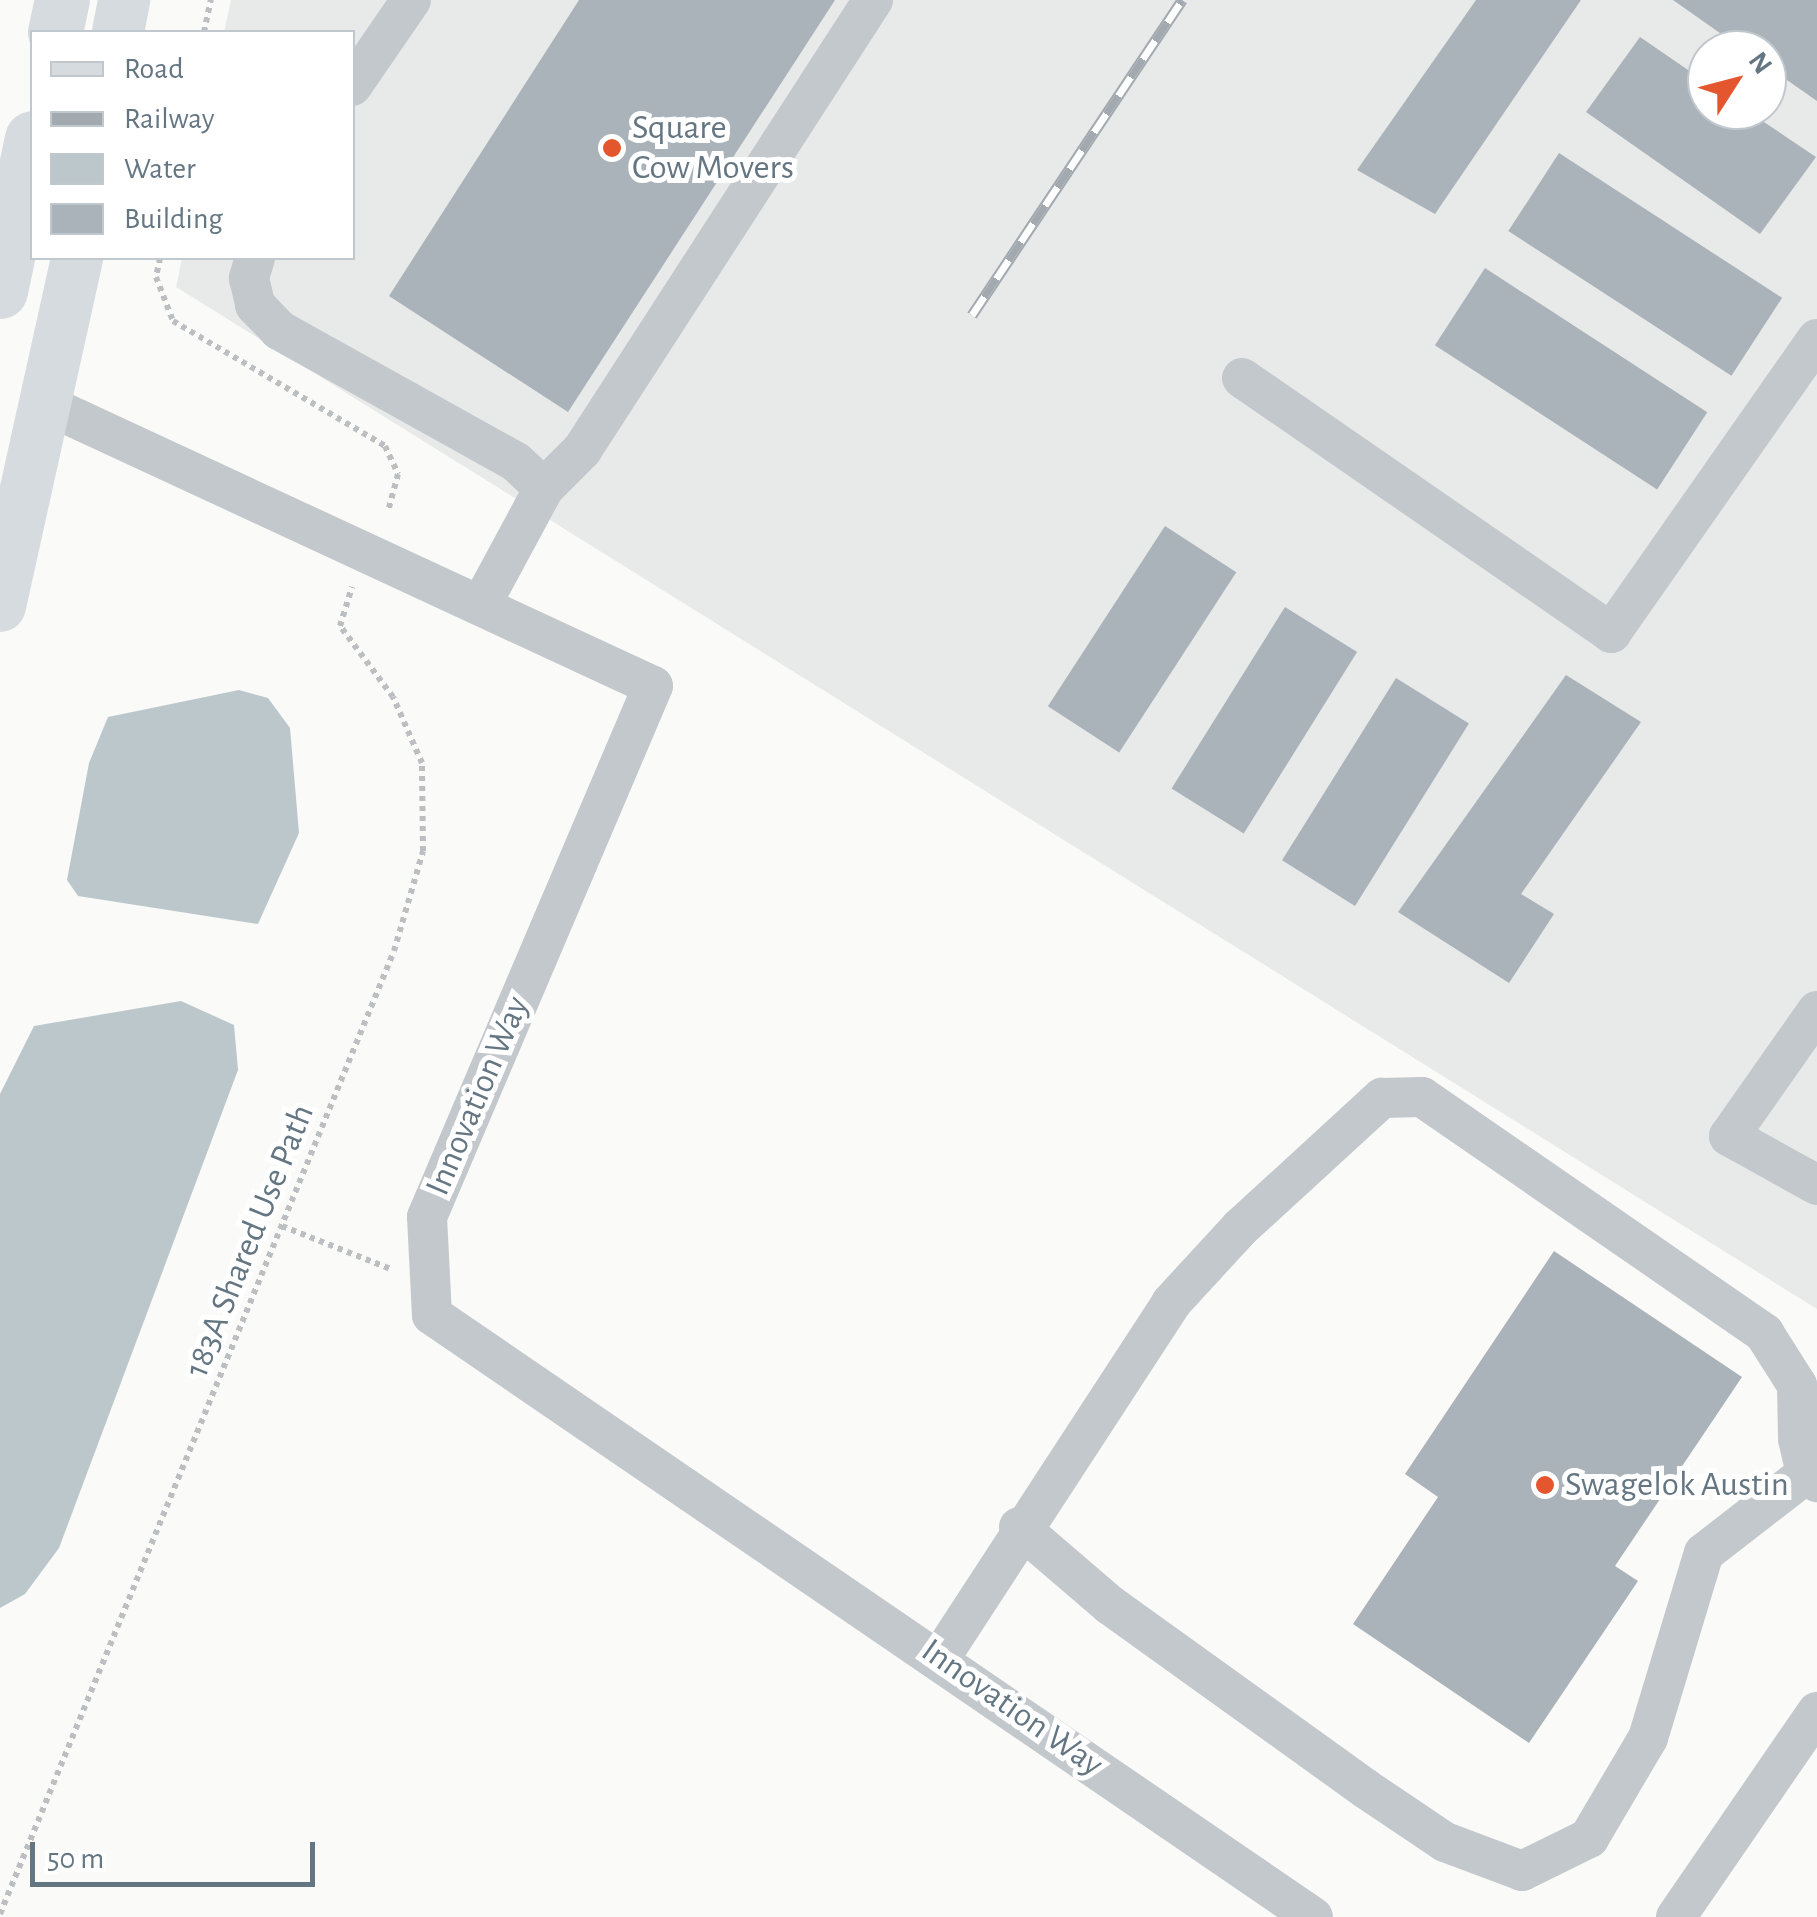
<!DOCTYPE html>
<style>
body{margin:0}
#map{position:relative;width:1817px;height:1917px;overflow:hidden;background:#fafaf8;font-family:"Alegreya Sans",sans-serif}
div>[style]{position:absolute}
.built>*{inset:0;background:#e8e9e9}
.water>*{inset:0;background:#bbc7cb}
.building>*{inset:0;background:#aab3b9;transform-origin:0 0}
.path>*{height:6px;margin-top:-3px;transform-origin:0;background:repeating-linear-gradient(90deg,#bbbfc2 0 5px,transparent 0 10px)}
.minor>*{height:40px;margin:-20px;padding:0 20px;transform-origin:20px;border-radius:20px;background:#c3c8cc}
.major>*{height:52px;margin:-26px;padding:0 26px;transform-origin:26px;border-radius:26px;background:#d6dbdf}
.highway>*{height:55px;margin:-27.5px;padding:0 27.5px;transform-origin:27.5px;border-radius:27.5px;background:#d6dbdf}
.rail>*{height:11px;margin-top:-5.5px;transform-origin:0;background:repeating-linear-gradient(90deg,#fff 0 22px,#a2aab0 0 44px);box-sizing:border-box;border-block:2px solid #a2aab0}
.dots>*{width:28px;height:28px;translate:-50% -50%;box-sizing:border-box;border:5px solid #fff;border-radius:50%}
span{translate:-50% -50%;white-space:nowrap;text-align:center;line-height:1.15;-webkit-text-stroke:10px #fff;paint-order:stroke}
.poi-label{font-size:35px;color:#657683}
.left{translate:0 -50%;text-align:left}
.street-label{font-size:35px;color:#657683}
.legend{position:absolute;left:30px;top:30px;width:325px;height:230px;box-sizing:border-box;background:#fff;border:2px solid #c1c8cd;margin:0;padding:12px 18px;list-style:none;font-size:30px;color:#657683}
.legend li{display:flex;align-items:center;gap:20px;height:50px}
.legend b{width:50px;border:2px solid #c1c8cd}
.north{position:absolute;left:1687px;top:30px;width:100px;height:100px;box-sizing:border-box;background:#fff;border:2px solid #c1c8cd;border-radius:50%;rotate:54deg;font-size:28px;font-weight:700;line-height:40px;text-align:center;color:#657683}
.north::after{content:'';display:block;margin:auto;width:35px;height:45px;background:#e4572e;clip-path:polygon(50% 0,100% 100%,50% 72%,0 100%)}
.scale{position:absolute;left:30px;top:1842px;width:285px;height:45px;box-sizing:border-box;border:5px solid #657683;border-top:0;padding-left:12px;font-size:30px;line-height:35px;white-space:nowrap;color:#657683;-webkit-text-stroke:8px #fff;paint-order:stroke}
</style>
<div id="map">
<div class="built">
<div style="clip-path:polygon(evenodd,231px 0,1817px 0,1817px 1309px,176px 287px,182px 258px,352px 258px,352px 32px,224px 32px,231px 0,1707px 50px,1767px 50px,1767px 110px,1707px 110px,1707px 50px)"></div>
</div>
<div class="water">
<div style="clip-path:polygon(239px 690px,268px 698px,290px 728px,299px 833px,258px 924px,78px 896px,67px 880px,89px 763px,108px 717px)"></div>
<div style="clip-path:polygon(181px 1001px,234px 1025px,238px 1070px,59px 1548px,25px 1594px,0 1608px,0 1094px,34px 1026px)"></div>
</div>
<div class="building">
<div style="clip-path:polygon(579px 0,835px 0,568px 412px,389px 296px)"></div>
<div style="clip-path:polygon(1476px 0,1581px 0,1435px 214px,1357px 170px)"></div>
<div style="clip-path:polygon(1673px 0,1817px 0,1817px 101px,1767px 66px,1767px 50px,1744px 50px)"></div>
<div style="clip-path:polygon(1640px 37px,1707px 83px,1707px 110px,1746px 110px,1816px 157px,1760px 234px,1586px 112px)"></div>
<div style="left:1559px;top:153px;width:266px;height:93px;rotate:33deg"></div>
<div style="left:1485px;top:268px;width:265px;height:92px;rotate:33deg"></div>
<div style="left:1165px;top:526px;width:85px;height:215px;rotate:33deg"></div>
<div style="left:1285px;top:607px;width:85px;height:214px;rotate:32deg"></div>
<div style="clip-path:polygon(1566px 675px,1641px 722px,1521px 894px,1554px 914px,1509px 983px,1398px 912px)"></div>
<div style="left:1396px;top:678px;width:86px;height:215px;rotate:32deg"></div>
<div style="clip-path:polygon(1554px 1251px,1742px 1377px,1615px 1566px,1638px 1581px,1529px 1743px,1353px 1624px,1438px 1497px,1405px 1474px)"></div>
</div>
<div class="path">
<div style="left:204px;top:32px;width:33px;rotate:-78deg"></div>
<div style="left:160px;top:258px;width:19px;rotate:102deg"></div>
<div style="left:156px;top:277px;width:47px;rotate:68.9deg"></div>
<div style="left:173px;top:321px;width:246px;rotate:30.5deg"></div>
<div style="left:385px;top:446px;width:31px;rotate:65deg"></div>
<div style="left:398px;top:474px;width:38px;rotate:105deg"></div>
<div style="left:282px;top:1226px;width:119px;rotate:21.6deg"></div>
<div style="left:0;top:1914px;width:1040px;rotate:-67.75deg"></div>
<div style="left:394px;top:951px;width:104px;rotate:-73.8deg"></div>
<div style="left:423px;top:851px;width:88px;rotate:-90.7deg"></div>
<div style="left:422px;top:763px;width:72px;rotate:-113.7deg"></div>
<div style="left:393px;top:697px;width:89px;rotate:-126.7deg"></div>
<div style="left:340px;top:626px;width:41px;rotate:-72.9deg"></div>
</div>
<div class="minor">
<div style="left:352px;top:86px;width:104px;rotate:-55.5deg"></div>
<div style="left:255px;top:258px;width:21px;rotate:107deg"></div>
<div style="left:249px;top:278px;width:28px;rotate:77deg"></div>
<div style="left:255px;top:305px;width:35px;rotate:46deg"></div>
<div style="left:279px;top:330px;width:271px;rotate:29.1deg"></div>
<div style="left:516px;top:462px;width:38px;rotate:43deg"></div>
<div style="left:544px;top:488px;width:133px;rotate:118.3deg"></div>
<div style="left:1242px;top:378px;width:449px;rotate:34.6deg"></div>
<div style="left:1611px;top:633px;width:359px;rotate:-55deg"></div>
<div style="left:45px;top:404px;width:670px;rotate:24.88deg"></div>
<div style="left:653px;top:686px;width:577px;rotate:113.06deg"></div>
<div style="left:427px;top:1217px;width:98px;rotate:87.1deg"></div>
<div style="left:432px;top:1315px;width:1067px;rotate:34.35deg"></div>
<div style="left:544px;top:488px;width:54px;rotate:-45deg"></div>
<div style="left:582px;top:450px;width:536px;rotate:-57.11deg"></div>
<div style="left:1817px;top:1011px;width:153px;rotate:125.1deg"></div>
<div style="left:1729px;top:1136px;width:101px;rotate:29.1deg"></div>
<div style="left:1019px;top:1527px;width:120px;rotate:40.6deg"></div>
<div style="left:1110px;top:1605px;width:315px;rotate:35.7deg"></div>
<div style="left:1366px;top:1789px;width:95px;rotate:33.9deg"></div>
<div style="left:1445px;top:1842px;width:82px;rotate:20.6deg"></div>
<div style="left:1522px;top:1871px;width:75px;rotate:-26.2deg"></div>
<div style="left:1589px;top:1838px;width:116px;rotate:-59.5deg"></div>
<div style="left:1648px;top:1738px;width:193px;rotate:-73.2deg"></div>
<div style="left:1704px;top:1553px;width:129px;rotate:-37.8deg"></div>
<div style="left:940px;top:1658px;width:424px;rotate:-56.9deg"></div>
<div style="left:1171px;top:1303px;width:102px;rotate:-47.4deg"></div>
<div style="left:1240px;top:1228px;width:193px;rotate:-42.5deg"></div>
<div style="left:1382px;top:1098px;width:40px;rotate:-1.4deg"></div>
<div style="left:1422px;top:1097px;width:416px;rotate:34.6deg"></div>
<div style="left:1764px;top:1333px;width:62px;rotate:57.6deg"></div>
<div style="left:1797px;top:1385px;width:54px;rotate:88.9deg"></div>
<div style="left:1798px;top:1439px;width:36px;rotate:77deg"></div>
<div style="left:1806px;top:1474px;width:14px;rotate:36deg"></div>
<div style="left:1676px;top:1917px;width:249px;rotate:-55.5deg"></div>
</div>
<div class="major">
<div style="left:118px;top:32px;width:33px;rotate:-79deg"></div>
<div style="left:0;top:606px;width:356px;rotate:-77.5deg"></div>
</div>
<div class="highway">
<div style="left:55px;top:32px;width:33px;rotate:-78deg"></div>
<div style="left:0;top:291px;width:156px;rotate:-78.2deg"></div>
</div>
<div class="rail">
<div style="left:972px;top:315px;width:379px;rotate:-56.3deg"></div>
</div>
<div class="dots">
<div style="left:612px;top:148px;background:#e4572e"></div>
<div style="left:1545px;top:1485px;background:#e4572e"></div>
</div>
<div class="poi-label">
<span class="left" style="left:632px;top:148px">Square<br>Cow Movers</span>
<span class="left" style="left:1565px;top:1485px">Swagelok Austin</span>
</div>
<div class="street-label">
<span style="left:478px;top:1096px;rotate:-67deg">Innovation Way</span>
<span style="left:250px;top:1241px;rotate:-68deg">183A Shared Use Path</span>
<span style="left:1012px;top:1708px;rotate:35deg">Innovation Way</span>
</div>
<ul class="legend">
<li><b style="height:12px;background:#d6dbdf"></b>Road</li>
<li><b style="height:12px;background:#a2aab0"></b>Railway</li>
<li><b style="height:28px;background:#bbc7cb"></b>Water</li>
<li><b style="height:28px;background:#aab3b9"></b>Building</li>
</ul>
<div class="north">N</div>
<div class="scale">50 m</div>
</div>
